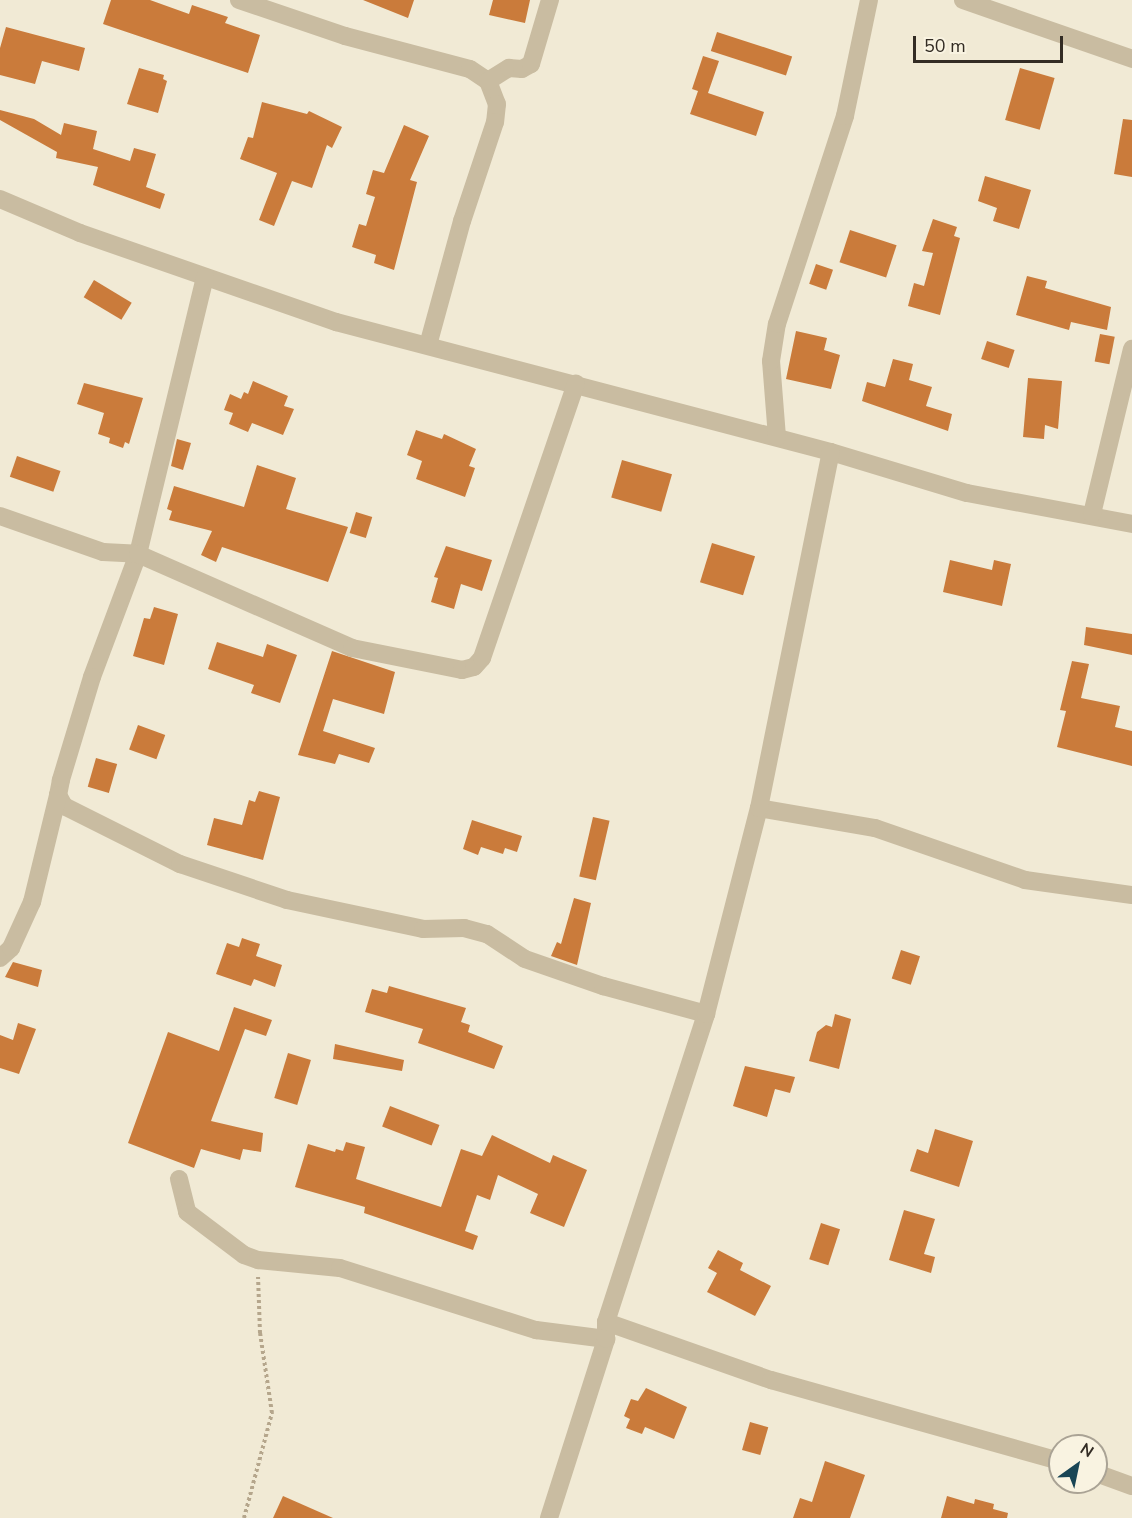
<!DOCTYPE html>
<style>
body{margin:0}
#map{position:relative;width:1132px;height:1518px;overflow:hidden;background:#f1ead5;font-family:"Nunito Sans",sans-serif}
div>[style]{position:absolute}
.building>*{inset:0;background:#ca7b3b;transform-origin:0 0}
.path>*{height:4px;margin-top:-2px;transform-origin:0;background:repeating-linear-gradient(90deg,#b5a68c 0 3px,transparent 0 6px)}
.street>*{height:18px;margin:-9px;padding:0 9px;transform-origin:9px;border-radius:9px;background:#c9bca1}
span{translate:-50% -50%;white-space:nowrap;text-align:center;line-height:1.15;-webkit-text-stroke:6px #f9f3e1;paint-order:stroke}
.north{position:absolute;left:1048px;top:1434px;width:60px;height:60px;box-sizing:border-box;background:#f9f3e1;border:2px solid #aaa395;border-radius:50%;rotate:33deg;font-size:16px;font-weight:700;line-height:24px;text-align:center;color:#332c24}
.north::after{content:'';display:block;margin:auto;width:21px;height:27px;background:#194555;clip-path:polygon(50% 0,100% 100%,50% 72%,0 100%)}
.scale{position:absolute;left:913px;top:36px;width:150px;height:27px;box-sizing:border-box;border:3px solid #332c24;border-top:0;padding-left:8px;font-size:18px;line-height:21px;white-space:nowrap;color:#332c24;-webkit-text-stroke:4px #f9f3e1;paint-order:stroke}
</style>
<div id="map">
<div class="building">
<div style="clip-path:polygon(111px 0,150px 0,189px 14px,192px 5px,228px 17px,225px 23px,260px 35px,248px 73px,103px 24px)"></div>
<div style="clip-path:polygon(363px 0,414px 0,408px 18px)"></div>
<div style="clip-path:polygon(493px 0,530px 0,525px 23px,489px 15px)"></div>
<div style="clip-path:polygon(6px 27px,85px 48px,79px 71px,42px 61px,35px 84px,0 75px,0 48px)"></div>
<div style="left:717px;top:32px;width:79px;height:20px;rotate:18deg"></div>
<div style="clip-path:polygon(703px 56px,719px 61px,708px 93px,764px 112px,756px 136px,690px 114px,698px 91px,692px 89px)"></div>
<div style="clip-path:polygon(139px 68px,164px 75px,163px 79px,167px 81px,158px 113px,127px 104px)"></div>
<div style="left:1020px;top:68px;width:36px;height:54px;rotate:16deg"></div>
<div style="clip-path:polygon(262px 102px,307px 114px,309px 111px,342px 127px,332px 148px,327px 145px,312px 188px,292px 181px,274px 226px,259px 220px,277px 173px,240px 159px,248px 137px,253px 138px)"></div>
<div style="clip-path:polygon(0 110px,34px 119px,61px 135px,64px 123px,97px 131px,93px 149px,130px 161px,134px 148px,156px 154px,146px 187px,165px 194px,160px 209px,93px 185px,98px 167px,56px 158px,57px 152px,0 120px)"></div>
<div style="clip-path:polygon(1123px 119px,1132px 120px,1132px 177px,1114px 174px)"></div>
<div style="clip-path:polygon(404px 125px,429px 136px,410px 180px,417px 182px,394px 270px,374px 263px,376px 255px,352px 247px,359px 224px,366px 226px,375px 197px,366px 194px,373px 170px,384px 173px)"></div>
<div style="clip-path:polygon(985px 176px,1031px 190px,1019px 229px,993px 221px,997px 208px,978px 201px)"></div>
<div style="clip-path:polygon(933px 219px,957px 227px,954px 236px,960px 238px,940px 315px,908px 306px,914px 283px,924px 286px,933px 253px,922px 251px)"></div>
<div style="left:850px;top:230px;width:49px;height:34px;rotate:18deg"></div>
<div style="left:816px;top:264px;width:18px;height:21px;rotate:19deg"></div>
<div style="clip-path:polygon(1027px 276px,1047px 281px,1045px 288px,1111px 307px,1107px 330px,1071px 322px,1069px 330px,1016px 315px)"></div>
<div style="left:94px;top:280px;width:44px;height:20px;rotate:31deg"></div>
<div style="clip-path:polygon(796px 331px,827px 338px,824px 350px,840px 355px,831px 389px,786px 379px)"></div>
<div style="left:1100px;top:334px;width:15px;height:28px;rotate:11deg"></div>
<div style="left:987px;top:341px;width:29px;height:19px;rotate:18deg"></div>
<div style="clip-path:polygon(893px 359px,913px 364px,909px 380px,932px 387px,926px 406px,952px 414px,948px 431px,862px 401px,867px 382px,885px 387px)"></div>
<div style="clip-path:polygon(1028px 378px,1062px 381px,1058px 429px,1045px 425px,1044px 439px,1023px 437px)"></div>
<div style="clip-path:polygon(253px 381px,288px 396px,284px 406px,294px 409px,283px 435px,252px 423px,248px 432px,229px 424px,233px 413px,224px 410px,230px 394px,241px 399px,244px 392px,248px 394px)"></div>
<div style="clip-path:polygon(84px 383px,143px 398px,129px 444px,125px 442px,123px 448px,109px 443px,110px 438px,98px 434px,104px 413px,77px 404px)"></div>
<div style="clip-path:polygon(416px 430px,442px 439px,444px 434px,476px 449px,469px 466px,475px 468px,465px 497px,416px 479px,422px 461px,407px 455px)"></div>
<div style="clip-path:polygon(177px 439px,191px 443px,183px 470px,171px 466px)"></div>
<div style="left:17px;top:456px;width:46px;height:22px;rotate:19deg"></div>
<div style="left:622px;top:460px;width:52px;height:39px;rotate:16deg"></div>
<div style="clip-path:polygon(257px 465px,296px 478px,286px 509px,348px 527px,328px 582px,222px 547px,216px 562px,201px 555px,212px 531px,169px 520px,172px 511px,167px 509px,174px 486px,244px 507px)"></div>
<div style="left:356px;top:512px;width:17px;height:22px;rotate:17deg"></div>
<div style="left:712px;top:543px;width:45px;height:41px;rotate:17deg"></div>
<div style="clip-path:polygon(446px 546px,492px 560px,482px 591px,461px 584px,454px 609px,431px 602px,438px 578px,434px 577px)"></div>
<div style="clip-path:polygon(950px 560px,992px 570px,994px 560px,1011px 564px,1002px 606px,943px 592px)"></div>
<div style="clip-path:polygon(154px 607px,178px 614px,164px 665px,133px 656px,144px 618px,150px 619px)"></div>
<div style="clip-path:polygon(1086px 627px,1132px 634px,1132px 655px,1084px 645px)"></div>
<div style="clip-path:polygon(217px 642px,263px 657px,267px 644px,297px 655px,280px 703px,251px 693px,254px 685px,208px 669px)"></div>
<div style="clip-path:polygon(332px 651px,395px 672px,384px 714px,333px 699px,323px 731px,375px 748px,369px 763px,339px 754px,335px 764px,298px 755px)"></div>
<div style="clip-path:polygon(1072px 661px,1089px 664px,1081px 698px,1120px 706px,1115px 727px,1132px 731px,1132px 766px,1057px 747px,1066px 711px,1060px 710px)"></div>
<div style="left:138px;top:725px;width:29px;height:26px;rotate:20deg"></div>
<div style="left:96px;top:758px;width:22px;height:30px;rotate:16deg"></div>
<div style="clip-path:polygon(259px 791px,280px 797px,263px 860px,207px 845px,214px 818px,242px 825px,249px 800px,255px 802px)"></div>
<div style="left:593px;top:817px;width:17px;height:61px;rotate:13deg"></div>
<div style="clip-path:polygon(472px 820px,522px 836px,517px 852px,505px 848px,503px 854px,481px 847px,478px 855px,463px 849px)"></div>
<div style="clip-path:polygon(574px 898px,591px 903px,577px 965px,551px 956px,557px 942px,561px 944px)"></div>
<div style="clip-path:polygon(242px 938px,260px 944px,256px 956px,282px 965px,275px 987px,254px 979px,251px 986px,216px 974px,227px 943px,239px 947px)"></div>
<div style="left:901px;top:950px;width:20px;height:30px;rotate:18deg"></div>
<div style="clip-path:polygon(13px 962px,42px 970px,38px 987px,5px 977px)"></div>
<div style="clip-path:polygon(389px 986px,466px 1008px,461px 1022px,470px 1025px,468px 1032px,503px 1046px,494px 1069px,418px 1043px,423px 1029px,365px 1012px,372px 989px,387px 993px)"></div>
<div style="clip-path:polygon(234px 1007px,272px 1020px,266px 1036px,245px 1029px,211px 1121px,263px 1133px,261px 1152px,243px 1149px,240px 1160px,201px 1149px,194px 1168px,128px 1143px,168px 1032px,219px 1051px)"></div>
<div style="clip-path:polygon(835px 1014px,851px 1019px,839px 1069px,809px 1061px,817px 1032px,826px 1025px,832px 1027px)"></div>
<div style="clip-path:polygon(18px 1023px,36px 1029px,19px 1074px,0 1068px,0 1035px,13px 1040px)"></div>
<div style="clip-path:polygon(335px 1044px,404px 1060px,402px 1071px,333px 1059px)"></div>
<div style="left:288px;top:1053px;width:24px;height:47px;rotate:17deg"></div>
<div style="clip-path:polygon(745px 1066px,795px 1077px,790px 1093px,775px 1089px,767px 1117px,733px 1106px)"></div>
<div style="left:390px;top:1106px;width:53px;height:22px;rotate:21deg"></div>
<div style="clip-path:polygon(935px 1129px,973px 1141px,959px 1187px,910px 1171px,917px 1149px,928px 1153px)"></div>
<div style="clip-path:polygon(492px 1135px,550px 1163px,553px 1155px,587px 1170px,564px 1227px,530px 1213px,538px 1194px,498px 1175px,490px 1200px,477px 1195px,465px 1231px,478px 1236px,473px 1250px,364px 1213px,365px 1207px,295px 1187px,308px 1144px,335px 1152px,336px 1149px,343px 1151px,346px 1142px,365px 1147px,356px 1179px,441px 1207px,461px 1149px,482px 1156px)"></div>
<div style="clip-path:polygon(904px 1210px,935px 1219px,924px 1254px,935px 1257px,931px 1273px,889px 1260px)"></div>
<div style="left:821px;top:1223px;width:20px;height:38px;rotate:18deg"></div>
<div style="clip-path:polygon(718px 1250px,743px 1263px,740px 1270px,771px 1286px,755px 1316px,707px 1292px,717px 1273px,708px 1268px)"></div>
<div style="clip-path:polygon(646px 1388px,687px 1407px,674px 1439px,645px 1427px,642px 1434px,626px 1428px,630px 1419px,624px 1416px,631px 1399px,638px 1401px)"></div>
<div style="left:750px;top:1422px;width:19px;height:29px;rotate:16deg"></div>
<div style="clip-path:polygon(825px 1461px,865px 1475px,850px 1518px,793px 1518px,800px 1498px,812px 1502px)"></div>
<div style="clip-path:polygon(283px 1496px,333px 1518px,273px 1518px)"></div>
<div style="clip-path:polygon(947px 1496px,974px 1504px,975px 1499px,994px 1504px,993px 1509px,1008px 1513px,1007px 1518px,941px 1518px)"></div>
</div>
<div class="path">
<div style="left:244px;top:1518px;width:109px;rotate:-75.1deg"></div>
<div style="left:272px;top:1413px;width:81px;rotate:-98.5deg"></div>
<div style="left:260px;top:1333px;width:56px;rotate:-92deg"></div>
</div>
<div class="street">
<div style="left:239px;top:0;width:112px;rotate:18.8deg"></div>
<div style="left:345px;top:36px;width:129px;rotate:14.8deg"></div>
<div style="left:470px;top:69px;width:22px;rotate:34deg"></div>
<div style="left:488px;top:81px;width:25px;rotate:69deg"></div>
<div style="left:497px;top:104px;width:18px;rotate:96deg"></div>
<div style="left:495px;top:122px;width:104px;rotate:108.4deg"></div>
<div style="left:462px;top:221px;width:129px;rotate:105.3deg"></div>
<div style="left:963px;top:0;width:179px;rotate:19.2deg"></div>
<div style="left:488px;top:81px;width:25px;rotate:-32deg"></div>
<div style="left:509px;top:68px;width:13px;rotate:4deg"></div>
<div style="left:522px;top:69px;width:10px;rotate:-29deg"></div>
<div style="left:531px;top:64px;width:67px;rotate:-73.5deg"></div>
<div style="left:0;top:199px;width:87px;rotate:23deg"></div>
<div style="left:80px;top:233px;width:271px;rotate:19.2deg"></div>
<div style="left:336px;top:322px;width:512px;rotate:14.72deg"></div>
<div style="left:831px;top:452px;width:142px;rotate:16.8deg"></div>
<div style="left:967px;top:493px;width:168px;rotate:10.6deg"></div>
<div style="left:205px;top:277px;width:285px;rotate:103.6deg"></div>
<div style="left:138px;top:554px;width:131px;rotate:110.5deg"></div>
<div style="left:92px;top:677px;width:108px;rotate:106.8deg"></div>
<div style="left:61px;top:780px;width:15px;rotate:101deg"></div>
<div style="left:58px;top:795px;width:13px;rotate:61deg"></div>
<div style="left:64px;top:806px;width:130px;rotate:26.6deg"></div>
<div style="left:180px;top:864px;width:113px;rotate:18.6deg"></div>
<div style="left:287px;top:900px;width:139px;rotate:12deg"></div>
<div style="left:423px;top:929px;width:41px;rotate:-1.4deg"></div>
<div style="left:464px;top:928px;width:24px;rotate:15deg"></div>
<div style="left:487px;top:934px;width:45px;rotate:33.3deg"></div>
<div style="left:525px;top:959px;width:83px;rotate:19.1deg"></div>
<div style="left:603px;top:986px;width:107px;rotate:15.2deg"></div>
<div style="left:777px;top:437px;width:76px;rotate:-94.5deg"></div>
<div style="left:771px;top:361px;width:37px;rotate:-81deg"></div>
<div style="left:777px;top:324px;width:219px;rotate:-71.9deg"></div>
<div style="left:845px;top:116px;width:118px;rotate:-78.3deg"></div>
<div style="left:1092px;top:514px;width:170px;rotate:-76.4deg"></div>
<div style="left:0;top:516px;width:109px;rotate:19.3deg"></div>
<div style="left:103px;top:552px;width:35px;rotate:3deg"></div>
<div style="left:138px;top:554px;width:234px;rotate:23.7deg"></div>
<div style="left:352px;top:648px;width:112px;rotate:11.3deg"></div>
<div style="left:462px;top:670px;width:12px;rotate:-14deg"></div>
<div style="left:474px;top:667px;width:12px;rotate:-48deg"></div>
<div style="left:482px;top:658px;width:290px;rotate:-71.1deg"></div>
<div style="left:759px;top:808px;width:118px;rotate:9.8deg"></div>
<div style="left:875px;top:828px;width:159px;rotate:19.1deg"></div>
<div style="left:1025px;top:880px;width:108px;rotate:8deg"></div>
<div style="left:0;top:958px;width:15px;rotate:-42deg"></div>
<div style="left:11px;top:948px;width:51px;rotate:-65.5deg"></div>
<div style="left:32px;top:902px;width:110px;rotate:-76.3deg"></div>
<div style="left:179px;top:1179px;width:34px;rotate:76deg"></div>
<div style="left:187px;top:1212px;width:71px;rotate:37deg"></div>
<div style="left:244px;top:1255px;width:15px;rotate:20deg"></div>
<div style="left:258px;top:1260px;width:82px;rotate:5.6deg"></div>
<div style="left:340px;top:1268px;width:206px;rotate:17.6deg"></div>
<div style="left:536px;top:1330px;width:71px;rotate:7.3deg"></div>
<div style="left:606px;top:1322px;width:175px;rotate:19.4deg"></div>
<div style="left:771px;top:1380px;width:300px;rotate:15.7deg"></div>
<div style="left:1096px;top:1473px;width:38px;rotate:20deg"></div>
<div style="left:549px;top:1518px;width:188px;rotate:-72.3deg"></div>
<div style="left:606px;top:1339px;width:17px;rotate:-90deg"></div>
<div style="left:606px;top:1322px;width:324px;rotate:-72deg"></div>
<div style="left:706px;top:1014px;width:213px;rotate:-75.6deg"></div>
<div style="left:759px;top:808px;width:363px;rotate:-78.6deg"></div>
</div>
<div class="north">N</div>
<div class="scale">50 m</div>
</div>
